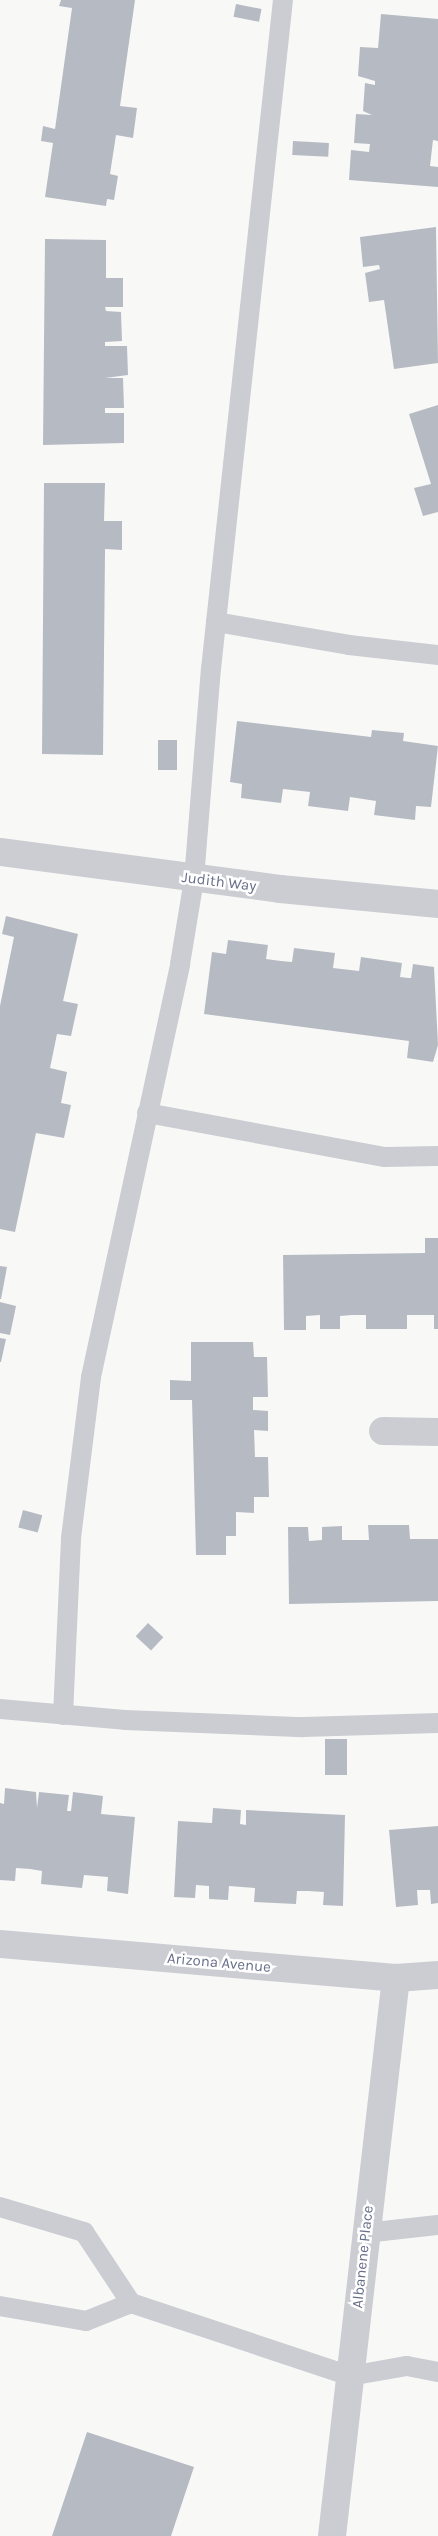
<!DOCTYPE html>
<style>
body{margin:0}
#map{position:relative;width:438px;height:2536px;overflow:hidden;background:#f8f9f7;font-family:Karla,sans-serif}
div>[style]{position:absolute}
.building>*{inset:0;background:#b6bac3;transform-origin:0 0}
.lane>*{height:20px;margin:-10px;padding:0 10px;transform-origin:10px;border-radius:10px;background:#cccdd2}
.street>*{height:28px;margin:-14px;padding:0 14px;transform-origin:14px;border-radius:14px;background:#cccdd2}
span{translate:-50% -50%;white-space:nowrap;text-align:center;line-height:1.15;-webkit-text-stroke:5px #fff;paint-order:stroke}
.street-label{font-size:15px;color:#676f89}
</style>
<div id="map">
<div class="building">
<div style="clip-path:polygon(61px 0,135px 0,120px 106px,137px 108px,133px 138px,116px 135px,110px 174px,118px 176px,114px 200px,107px 199px,106px 206px,45px 197px,53px 143px,41px 141px,43px 126px,55px 129px,72px 8px,59px 6px)"></div>
<div style="left:236px;top:4px;width:26px;height:13px;rotate:11deg"></div>
<div style="clip-path:polygon(381px 14px,438px 19px,438px 141px,433px 140px,430px 166px,438px 167px,438px 187px,349px 180px,351px 150px,369px 152px,370px 144px,354px 143px,356px 114px,372px 115px,363px 111px,365px 83px,375px 85px,375px 81px,358px 76px,360px 47px,378px 48px)"></div>
<div style="left:293px;top:141px;width:36px;height:14px;rotate:3deg"></div>
<div style="clip-path:polygon(436px 227px,438px 363px,394px 369px,384px 300px,369px 302px,365px 273px,380px 269px,379px 265px,363px 267px,360px 237px)"></div>
<div style="clip-path:polygon(45px 239px,106px 240px,106px 278px,123px 278px,123px 307px,105px 307px,106px 311px,121px 312px,122px 341px,105px 342px,105px 346px,127px 346px,128px 375px,105px 378px,123px 378px,124px 408px,105px 408px,105px 413px,124px 413px,124px 443px,43px 445px)"></div>
<div style="clip-path:polygon(438px 405px,438px 512px,423px 516px,414px 488px,431px 484px,409px 414px)"></div>
<div style="clip-path:polygon(44px 483px,105px 483px,104px 521px,122px 521px,122px 550px,105px 549px,105px 553px,103px 755px,42px 754px)"></div>
<div style="clip-path:polygon(237px 721px,371px 737px,372px 730px,404px 733px,403px 741px,438px 746px,431px 807px,416px 806px,415px 820px,374px 815px,376px 801px,350px 797px,348px 811px,308px 806px,310px 792px,283px 789px,281px 803px,241px 798px,242px 784px,230px 782px)"></div>
<div style="left:158px;top:740px;width:19px;height:30px"></div>
<div style="clip-path:polygon(6px 916px,78px 934px,63px 1001px,78px 1004px,71px 1036px,57px 1034px,50px 1068px,67px 1072px,61px 1103px,71px 1105px,64px 1138px,36px 1133px,15px 1232px,0 1229px,0 1006px,14px 937px,2px 934px)"></div>
<div style="clip-path:polygon(228px 940px,268px 945px,266px 959px,281px 961px,292px 962px,294px 948px,335px 953px,333px 968px,359px 971px,361px 957px,402px 963px,400px 977px,408px 978px,411px 978px,413px 964px,434px 967px,438px 1045px,433px 1062px,407px 1058px,409px 1041px,204px 1014px,212px 952px,226px 954px)"></div>
<div style="clip-path:polygon(425px 1238px,438px 1238px,438px 1329px,434px 1329px,434px 1315px,407px 1315px,407px 1329px,366px 1329px,366px 1315px,352px 1315px,340px 1316px,340px 1329px,320px 1329px,320px 1315px,306px 1316px,306px 1330px,284px 1330px,283px 1255px,425px 1253px)"></div>
<div style="clip-path:polygon(0 1266px,7px 1267px,1px 1299px,0 1299px)"></div>
<div style="clip-path:polygon(0 1302px,16px 1306px,10px 1335px,0 1333px)"></div>
<div style="clip-path:polygon(0 1338px,6px 1339px,1px 1362px,0 1362px)"></div>
<div style="clip-path:polygon(191px 1342px,253px 1342px,254px 1357px,267px 1357px,268px 1397px,253px 1397px,253px 1410px,268px 1411px,268px 1431px,254px 1430px,255px 1457px,268px 1457px,269px 1497px,254px 1497px,254px 1513px,236px 1512px,236px 1536px,226px 1536px,226px 1555px,196px 1555px,192px 1400px,170px 1400px,170px 1380px,191px 1381px)"></div>
<div style="left:23px;top:1510px;width:20px;height:18px;rotate:15deg"></div>
<div style="clip-path:polygon(368px 1525px,409px 1525px,410px 1539px,438px 1539px,438px 1601px,289px 1604px,288px 1527px,308px 1527px,309px 1541px,322px 1540px,322px 1527px,342px 1526px,342px 1540px,369px 1540px)"></div>
<div style="left:148px;top:1623px;width:21px;height:18px;rotate:43deg"></div>
<div style="left:325px;top:1739px;width:22px;height:36px"></div>
<div style="clip-path:polygon(5px 1788px,36px 1792px,37px 1808px,39px 1792px,69px 1795px,67px 1811px,71px 1811px,73px 1792px,103px 1796px,101px 1814px,135px 1817px,128px 1894px,107px 1891px,108px 1877px,84px 1875px,82px 1888px,41px 1884px,42px 1871px,30px 1869px,16px 1868px,15px 1881px,0 1880px,0 1803px,4px 1804px)"></div>
<div style="clip-path:polygon(213px 1808px,241px 1810px,240px 1824px,246px 1825px,246px 1810px,345px 1815px,343px 1906px,323px 1905px,324px 1892px,308px 1891px,297px 1891px,296px 1904px,254px 1902px,255px 1888px,229px 1886px,228px 1900px,209px 1899px,209px 1886px,196px 1885px,195px 1898px,174px 1897px,178px 1821px,212px 1823px)"></div>
<div style="clip-path:polygon(438px 1826px,438px 1903px,431px 1904px,430px 1890px,417px 1890px,418px 1905px,396px 1907px,389px 1830px)"></div>
<div style="clip-path:polygon(87px 2432px,194px 2467px,171px 2536px,52px 2536px)"></div>
</div>
<div class="lane">
<div style="left:216px;top:622px;width:135px;rotate:9.8deg"></div>
<div style="left:349px;top:645px;width:90px;rotate:6.4deg"></div>
<div style="left:147px;top:1113px;width:242px;rotate:10.5deg"></div>
<div style="left:385px;top:1157px;width:53px;rotate:-1.1deg"></div>
<div style="left:0;top:1709px;width:125px;rotate:5deg"></div>
<div style="left:125px;top:1720px;width:178px;rotate:2.3deg"></div>
<div style="left:303px;top:1727px;width:135px;rotate:-1.7deg"></div>
<div style="left:63px;top:1715px;width:177px;rotate:-87.4deg"></div>
<div style="left:71px;top:1538px;width:162px;rotate:-82.9deg"></div>
<div style="left:91px;top:1377px;width:422px;rotate:-77.8deg"></div>
<div style="left:180px;top:964px;width:86px;rotate:-80.6deg"></div>
<div style="left:194px;top:879px;width:211px;rotate:-85.4deg"></div>
<div style="left:211px;top:669px;width:673px;rotate:-83.86deg"></div>
<div style="left:0;top:2207px;width:88px;rotate:16.6deg"></div>
<div style="left:84px;top:2232px;width:85px;rotate:56.5deg"></div>
<div style="left:365px;top:2233px;width:73px;rotate:-6.3deg"></div>
<div style="left:0;top:2306px;width:87px;rotate:9.9deg"></div>
<div style="left:86px;top:2321px;width:48px;rotate:-21.8deg"></div>
<div style="left:131px;top:2303px;width:231px;rotate:18.4deg"></div>
<div style="left:350px;top:2376px;width:58px;rotate:-10deg"></div>
<div style="left:407px;top:2366px;width:32px;rotate:11deg"></div>
</div>
<div class="street">
<div style="left:0;top:852px;width:282px;rotate:7.5deg"></div>
<div style="left:280px;top:889px;width:159px;rotate:5.4deg"></div>
<div style="left:383px;top:1431px;width:55px;rotate:1deg"></div>
<div style="left:0;top:1944px;width:397px;rotate:4.9deg"></div>
<div style="left:396px;top:1978px;width:42px;rotate:-4.1deg"></div>
<div style="left:332px;top:2536px;width:562px;rotate:-83.46deg"></div>
</div>
<div class="street-label">
<span style="left:219px;top:882px;rotate:7deg">Judith Way</span>
<span style="left:219px;top:1963px;rotate:5deg">Arizona Avenue</span>
<span style="left:363px;top:2257px;rotate:-84deg">Albanene Place</span>
</div>
</div>
